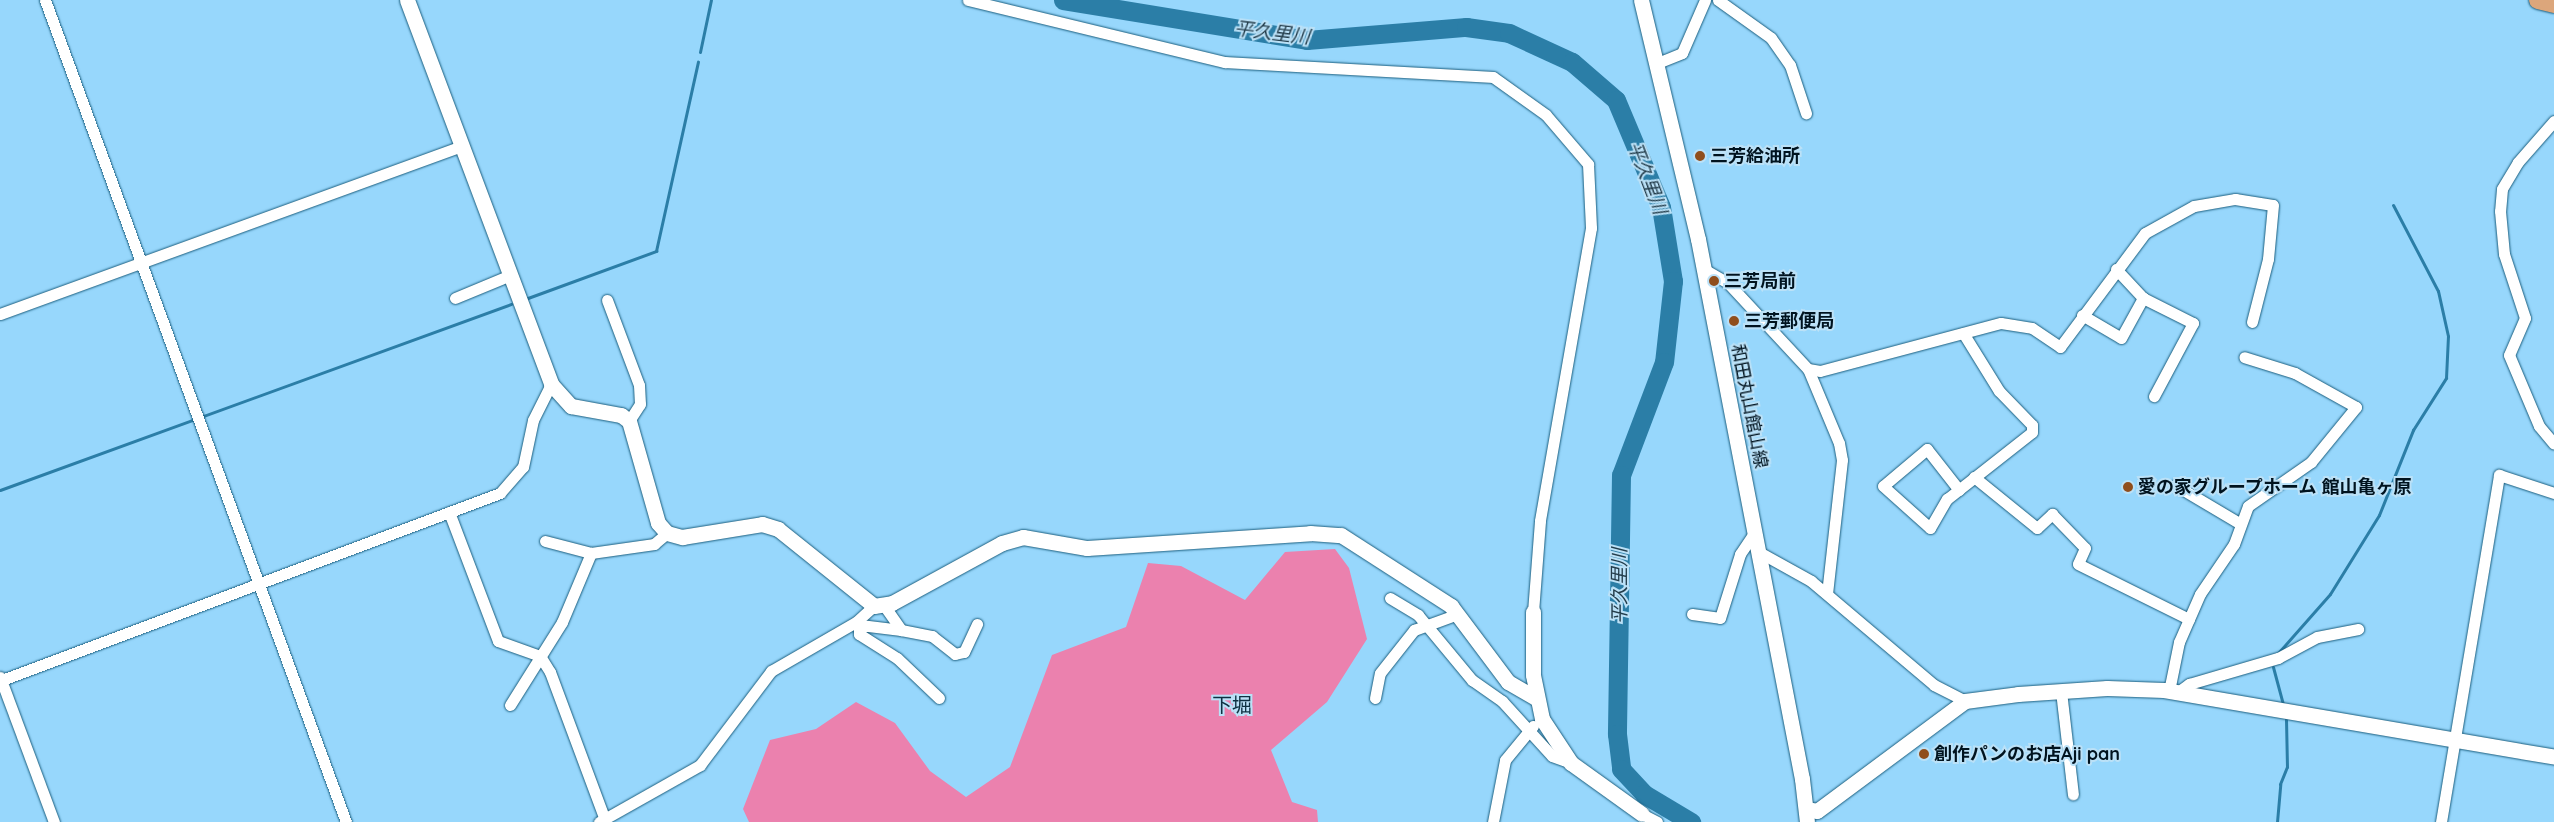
<!DOCTYPE html>
<meta charset="utf-8">
<style>
body{margin:0}
#map{position:relative;width:2554px;height:822px;overflow:hidden;background:#97d7fc;font-family:Quicksand,"Noto Sans JP",sans-serif}
div>[style]{position:absolute}
.green>*{inset:0;background:#eb81ae}
.stream>*{height:3px;margin:-1.5px;padding:0 1.5px;transform-origin:1.5px;border-radius:1.5px;background:#2b7ea7}
.river>*{height:19px;margin:-9.5px;padding:0 9.5px;transform-origin:9.5px;border-radius:9.5px;background:#2b7ea7}
.roads{filter:drop-shadow(0 0 1px #1b5e7e) drop-shadow(0 0 1px #1b5e7e)}
.street>*{height:11px;margin:-5.5px;padding:0 5.5px;transform-origin:5.5px;border-radius:5.5px;background:#fff}
.secondary>*{height:15px;margin:-7.5px;padding:0 7.5px;transform-origin:7.5px;border-radius:7.5px;background:#fff}
.primary>*{height:18px;margin:-9px;padding:0 9px;transform-origin:9px;border-radius:9px;background:#dca67b}
.dots>*{width:14px;height:14px;translate:-50% -50%;box-sizing:border-box;border:2px solid #bbe1f7;border-radius:50%}
span{translate:-50% -50%;white-space:nowrap;text-align:center;line-height:1.15;-webkit-text-stroke:4px #bbe1f7;paint-order:stroke}
.poi-label{font-size:18px;color:#00131f;font-weight:700}
.left{translate:0 -50%;text-align:left}
.street-label{font-size:18px;color:#00131f}
.water-label{font-size:19px;color:#243d4b;font-style:italic}
.quarter-label{font-size:20px;color:#0e3041}
</style>
<div id="map">
<div class="green">
<div style="clip-path:polygon(1335px 549px,1349px 568px,1367px 639px,1327px 702px,1271px 750px,1292px 802px,1317px 810px,1318px 822px,749px 822px,743px 809px,770px 740px,816px 729px,856px 702px,895px 723px,930px 771px,966px 797px,1010px 767px,1052px 655px,1126px 627px,1148px 563px,1181px 566px,1245px 600px,1285px 552px)"></div>
</div>
<div class="stream">
<div style="left:700px;top:52px;width:53px;rotate:-78.1deg"></div>
<div style="left:525px;top:299px;width:140px;rotate:-20.1deg"></div>
<div style="left:656px;top:251px;width:194px;rotate:-77.5deg"></div>
<div style="left:0;top:490px;width:544px;rotate:-20deg"></div>
<div style="left:2279px;top:652px;width:77px;rotate:-48.7deg"></div>
<div style="left:2330px;top:594px;width:93px;rotate:-58.2deg"></div>
<div style="left:2379px;top:515px;width:92px;rotate:-68.2deg"></div>
<div style="left:2413px;top:430px;width:62px;rotate:-57.6deg"></div>
<div style="left:2446px;top:378px;width:42px;rotate:-87.3deg"></div>
<div style="left:2448px;top:336px;width:46px;rotate:-102.5deg"></div>
<div style="left:2438px;top:291px;width:97px;rotate:-117.6deg"></div>
<div style="left:2273px;top:667px;width:39px;rotate:75deg"></div>
<div style="left:2277px;top:822px;width:38px;rotate:-85deg"></div>
<div style="left:2280px;top:784px;width:18px;rotate:-68deg"></div>
<div style="left:2287px;top:767px;width:48px;rotate:-91.2deg"></div>
</div>
<div class="river">
<div style="left:1063px;top:0;width:247px;rotate:9.3deg"></div>
<div style="left:1307px;top:40px;width:160px;rotate:-4.7deg"></div>
<div style="left:1466px;top:27px;width:43px;rotate:7.9deg"></div>
<div style="left:1509px;top:33px;width:69px;rotate:24.7deg"></div>
<div style="left:1572px;top:62px;width:58px;rotate:40.8deg"></div>
<div style="left:1616px;top:100px;width:116px;rotate:67.2deg"></div>
<div style="left:1661px;top:207px;width:75px;rotate:80.8deg"></div>
<div style="left:1673px;top:281px;width:81px;rotate:96.3deg"></div>
<div style="left:1664px;top:362px;width:121px;rotate:110.8deg"></div>
<div style="left:1621px;top:475px;width:259px;rotate:90.9deg"></div>
<div style="left:1617px;top:734px;width:35px;rotate:83deg"></div>
<div style="left:1621px;top:769px;width:34px;rotate:47deg"></div>
<div style="left:1644px;top:794px;width:55px;rotate:30.8deg"></div>
</div>
<div class="roads">
<div class="street">
<div style="left:45px;top:0;width:875px;rotate:69.89deg"></div>
<div style="left:968px;top:0;width:264px;rotate:13.6deg"></div>
<div style="left:1225px;top:62px;width:268px;rotate:3.2deg"></div>
<div style="left:1493px;top:77px;width:65px;rotate:35.6deg"></div>
<div style="left:1546px;top:115px;width:65px;rotate:49.4deg"></div>
<div style="left:1588px;top:164px;width:64px;rotate:87.3deg"></div>
<div style="left:1591px;top:228px;width:297px;rotate:99.9deg"></div>
<div style="left:1540px;top:521px;width:91px;rotate:94.4deg"></div>
<div style="left:1718px;top:0;width:65px;rotate:35.6deg"></div>
<div style="left:1771px;top:38px;width:33px;rotate:55deg"></div>
<div style="left:1790px;top:65px;width:51px;rotate:71.6deg"></div>
<div style="left:1655px;top:64px;width:29px;rotate:-22deg"></div>
<div style="left:1682px;top:53px;width:58px;rotate:-66.5deg"></div>
<div style="left:2554px;top:121px;width:55px;rotate:131.3deg"></div>
<div style="left:2518px;top:162px;width:31px;rotate:121deg"></div>
<div style="left:2502px;top:189px;width:22px;rotate:95deg"></div>
<div style="left:2500px;top:211px;width:43px;rotate:84.7deg"></div>
<div style="left:2504px;top:254px;width:67px;rotate:71.8deg"></div>
<div style="left:2525px;top:318px;width:40px;rotate:113.4deg"></div>
<div style="left:2509px;top:355px;width:77px;rotate:67.1deg"></div>
<div style="left:2539px;top:426px;width:23px;rotate:50deg"></div>
<div style="left:1702px;top:268px;width:30px;rotate:30deg"></div>
<div style="left:1728px;top:283px;width:117px;rotate:47.1deg"></div>
<div style="left:1808px;top:369px;width:12px;rotate:9deg"></div>
<div style="left:1820px;top:371px;width:187px;rotate:-14.9deg"></div>
<div style="left:2001px;top:323px;width:31px;rotate:9deg"></div>
<div style="left:2032px;top:328px;width:34px;rotate:34deg"></div>
<div style="left:2060px;top:347px;width:142px;rotate:-53.3deg"></div>
<div style="left:2145px;top:233px;width:56px;rotate:-28.9deg"></div>
<div style="left:2194px;top:206px;width:42px;rotate:-9.7deg"></div>
<div style="left:2235px;top:199px;width:38px;rotate:9deg"></div>
<div style="left:2273px;top:205px;width:54px;rotate:95.3deg"></div>
<div style="left:2268px;top:259px;width:65px;rotate:104.3deg"></div>
<div style="left:2116px;top:269px;width:40px;rotate:47deg"></div>
<div style="left:2143px;top:298px;width:56px;rotate:26.6deg"></div>
<div style="left:2193px;top:323px;width:83px;rotate:118.1deg"></div>
<div style="left:455px;top:298px;width:57px;rotate:-22.5deg"></div>
<div style="left:607px;top:300px;width:91px;rotate:69.4deg"></div>
<div style="left:639px;top:385px;width:19px;rotate:87deg"></div>
<div style="left:640px;top:404px;width:20px;rotate:123deg"></div>
<div style="left:0;top:314px;width:491px;rotate:-20deg"></div>
<div style="left:2082px;top:315px;width:45px;rotate:30.5deg"></div>
<div style="left:2121px;top:338px;width:46px;rotate:-61.2deg"></div>
<div style="left:1808px;top:369px;width:80px;rotate:67.3deg"></div>
<div style="left:1839px;top:443px;width:17px;rotate:80deg"></div>
<div style="left:1842px;top:460px;width:134px;rotate:96.4deg"></div>
<div style="left:1974px;top:477px;width:81px;rotate:39deg"></div>
<div style="left:2037px;top:528px;width:21px;rotate:-43deg"></div>
<div style="left:2052px;top:514px;width:47px;rotate:45.9deg"></div>
<div style="left:2085px;top:548px;width:17px;rotate:114deg"></div>
<div style="left:2078px;top:564px;width:124px;rotate:26.4deg"></div>
<div style="left:2175px;top:485px;width:74px;rotate:30.7deg"></div>
<div style="left:1959px;top:490px;width:52px;rotate:-128deg"></div>
<div style="left:1927px;top:449px;width:57px;rotate:139.9deg"></div>
<div style="left:1883px;top:486px;width:63px;rotate:41.8deg"></div>
<div style="left:1930px;top:528px;width:34px;rotate:-60deg"></div>
<div style="left:1947px;top:499px;width:108px;rotate:-38.2deg"></div>
<div style="left:2032px;top:432px;width:7px;rotate:-90deg"></div>
<div style="left:2032px;top:425px;width:47px;rotate:-134.1deg"></div>
<div style="left:1999px;top:391px;width:68px;rotate:-121.8deg"></div>
<div style="left:449px;top:512px;width:138px;rotate:69.2deg"></div>
<div style="left:498px;top:641px;width:45px;rotate:19.7deg"></div>
<div style="left:540px;top:656px;width:19px;rotate:58deg"></div>
<div style="left:550px;top:672px;width:158px;rotate:69.6deg"></div>
<div style="left:545px;top:541px;width:48px;rotate:14.6deg"></div>
<div style="left:591px;top:553px;width:64px;rotate:-8.1deg"></div>
<div style="left:654px;top:544px;width:17px;rotate:-40deg"></div>
<div style="left:1759px;top:552px;width:60px;rotate:29.1deg"></div>
<div style="left:1811px;top:581px;width:161px;rotate:40.2deg"></div>
<div style="left:1934px;top:685px;width:35px;rotate:27deg"></div>
<div style="left:1390px;top:598px;width:33px;rotate:31deg"></div>
<div style="left:1418px;top:615px;width:85px;rotate:50.3deg"></div>
<div style="left:1472px;top:680px;width:37px;rotate:35deg"></div>
<div style="left:1502px;top:701px;width:74px;rotate:47.7deg"></div>
<div style="left:1552px;top:756px;width:20px;rotate:20deg"></div>
<div style="left:883px;top:604px;width:32px;rotate:55deg"></div>
<div style="left:901px;top:630px;width:32px;rotate:11deg"></div>
<div style="left:932px;top:636px;width:29px;rotate:38deg"></div>
<div style="left:955px;top:654px;width:9px;rotate:-13deg"></div>
<div style="left:964px;top:652px;width:31px;rotate:-65deg"></div>
<div style="left:1692px;top:614px;width:28px;rotate:8deg"></div>
<div style="left:1720px;top:618px;width:67px;rotate:-72.6deg"></div>
<div style="left:1740px;top:554px;width:27px;rotate:-56deg"></div>
<div style="left:901px;top:630px;width:35px;rotate:-173deg"></div>
<div style="left:866px;top:626px;width:7px;rotate:164deg"></div>
<div style="left:859px;top:628px;width:6px;rotate:90deg"></div>
<div style="left:859px;top:634px;width:45px;rotate:32.3deg"></div>
<div style="left:897px;top:658px;width:58px;rotate:43.6deg"></div>
<div style="left:0;top:677px;width:155px;rotate:69.6deg"></div>
<div style="left:2px;top:680px;width:532px;rotate:-20.58deg"></div>
<div style="left:500px;top:493px;width:35px;rotate:-49deg"></div>
<div style="left:523px;top:467px;width:48px;rotate:-78deg"></div>
<div style="left:533px;top:420px;width:40px;rotate:-63.4deg"></div>
<div style="left:2061px;top:691px;width:104px;rotate:83.4deg"></div>
<div style="left:2169px;top:691px;width:50px;rotate:-78.5deg"></div>
<div style="left:2179px;top:642px;width:52px;rotate:-66.4deg"></div>
<div style="left:2200px;top:594px;width:60px;rotate:-55.8deg"></div>
<div style="left:2234px;top:544px;width:40px;rotate:-69.8deg"></div>
<div style="left:2248px;top:506px;width:77px;rotate:-34.9deg"></div>
<div style="left:2311px;top:462px;width:71px;rotate:-50.7deg"></div>
<div style="left:2356px;top:407px;width:70px;rotate:-150.9deg"></div>
<div style="left:2295px;top:373px;width:53px;rotate:-162.6deg"></div>
<div style="left:2178px;top:692px;width:14px;rotate:-36deg"></div>
<div style="left:2189px;top:684px;width:93px;rotate:-16.3deg"></div>
<div style="left:2278px;top:658px;width:44px;rotate:-28.3deg"></div>
<div style="left:2317px;top:637px;width:42px;rotate:-11deg"></div>
<div style="left:1375px;top:698px;width:25px;rotate:-79deg"></div>
<div style="left:1380px;top:673px;width:55px;rotate:-51.7deg"></div>
<div style="left:1414px;top:630px;width:47px;rotate:-20deg"></div>
<div style="left:510px;top:705px;width:98px;rotate:-57.9deg"></div>
<div style="left:562px;top:622px;width:75px;rotate:-67.2deg"></div>
<div style="left:1642px;top:814px;width:17px;rotate:28deg"></div>
<div style="left:599px;top:822px;width:116px;rotate:-29.4deg"></div>
<div style="left:700px;top:765px;width:118px;rotate:-52.9deg"></div>
<div style="left:771px;top:671px;width:98px;rotate:-30deg"></div>
<div style="left:856px;top:622px;width:24px;rotate:-42deg"></div>
<div style="left:1493px;top:822px;width:63px;rotate:-79deg"></div>
<div style="left:1505px;top:760px;width:44px;rotate:-50.5deg"></div>
<div style="left:2441px;top:822px;width:352px;rotate:-80.5deg"></div>
<div style="left:2499px;top:475px;width:58px;rotate:18.1deg"></div>
</div>
<div class="secondary">
<div style="left:407px;top:0;width:410px;rotate:69.4deg"></div>
<div style="left:551px;top:384px;width:30px;rotate:48deg"></div>
<div style="left:571px;top:406px;width:51px;rotate:10.2deg"></div>
<div style="left:621px;top:415px;width:10px;rotate:37deg"></div>
<div style="left:629px;top:421px;width:106px;rotate:74.1deg"></div>
<div style="left:658px;top:523px;width:13px;rotate:48deg"></div>
<div style="left:667px;top:533px;width:16px;rotate:15deg"></div>
<div style="left:682px;top:537px;width:81px;rotate:-9.2deg"></div>
<div style="left:762px;top:524px;width:17px;rotate:17deg"></div>
<div style="left:778px;top:529px;width:123px;rotate:38.7deg"></div>
<div style="left:874px;top:606px;width:18px;rotate:-9deg"></div>
<div style="left:892px;top:603px;width:125px;rotate:-28.6deg"></div>
<div style="left:1002px;top:543px;width:22px;rotate:-16deg"></div>
<div style="left:1023px;top:537px;width:65px;rotate:9.8deg"></div>
<div style="left:1087px;top:548px;width:224px;rotate:-3.8deg"></div>
<div style="left:1310px;top:533px;width:31px;rotate:4deg"></div>
<div style="left:1341px;top:535px;width:131px;rotate:32.8deg"></div>
<div style="left:1451px;top:606px;width:95px;rotate:53.1deg"></div>
<div style="left:1508px;top:682px;width:32px;rotate:30deg"></div>
<div style="left:1641px;top:0;width:246px;rotate:76.6deg"></div>
<div style="left:1698px;top:239px;width:550px;rotate:79.1deg"></div>
<div style="left:1802px;top:779px;width:43px;rotate:83.4deg"></div>
<div style="left:1533px;top:612px;width:63px;rotate:90deg"></div>
<div style="left:1533px;top:675px;width:45px;rotate:78.4deg"></div>
<div style="left:1542px;top:719px;width:53px;rotate:56.6deg"></div>
<div style="left:1571px;top:763px;width:87px;rotate:35.7deg"></div>
<div style="left:1806px;top:809px;width:11px;rotate:10deg"></div>
<div style="left:1817px;top:811px;width:184px;rotate:-36.6deg"></div>
<div style="left:1965px;top:701px;width:53px;rotate:-7.5deg"></div>
<div style="left:2018px;top:694px;width:89px;rotate:-3.9deg"></div>
<div style="left:2107px;top:688px;width:57px;rotate:2deg"></div>
<div style="left:2164px;top:690px;width:396px;rotate:9.7deg"></div>
</div>
<div class="primary">
<div style="left:2538px;top:0;width:16px;rotate:14deg"></div>
</div>
</div>
<div class="dots">
<div style="left:1700px;top:156px;background:#904e1c"></div>
<div style="left:1714px;top:281px;background:#904e1c"></div>
<div style="left:1734px;top:321px;background:#904e1c"></div>
<div style="left:2128px;top:487px;background:#904e1c"></div>
<div style="left:1924px;top:754px;background:#904e1c"></div>
</div>
<div class="poi-label">
<span class="left" style="left:1710px;top:156px">三芳給油所</span>
<span class="left" style="left:1724px;top:281px">三芳局前</span>
<span class="left" style="left:1744px;top:321px">三芳郵便局</span>
<span class="left" style="left:2138px;top:487px">愛の家グループホーム 館山亀ヶ原</span>
<span class="left" style="left:1934px;top:754px">創作パンのお店Aji pan</span>
</div>
<div class="street-label">
<span style="left:1749px;top:406px;rotate:79deg">和田丸山館山線</span>
</div>
<div class="water-label">
<span style="left:1272px;top:33px;rotate:7deg">平久里川</span>
<span style="left:1647px;top:178px;rotate:69deg">平久里川</span>
<span style="left:1620px;top:586px;rotate:-90deg">平久里川</span>
</div>
<div class="quarter-label">
<span style="left:1232px;top:704px">下堀</span>
</div>
</div>
